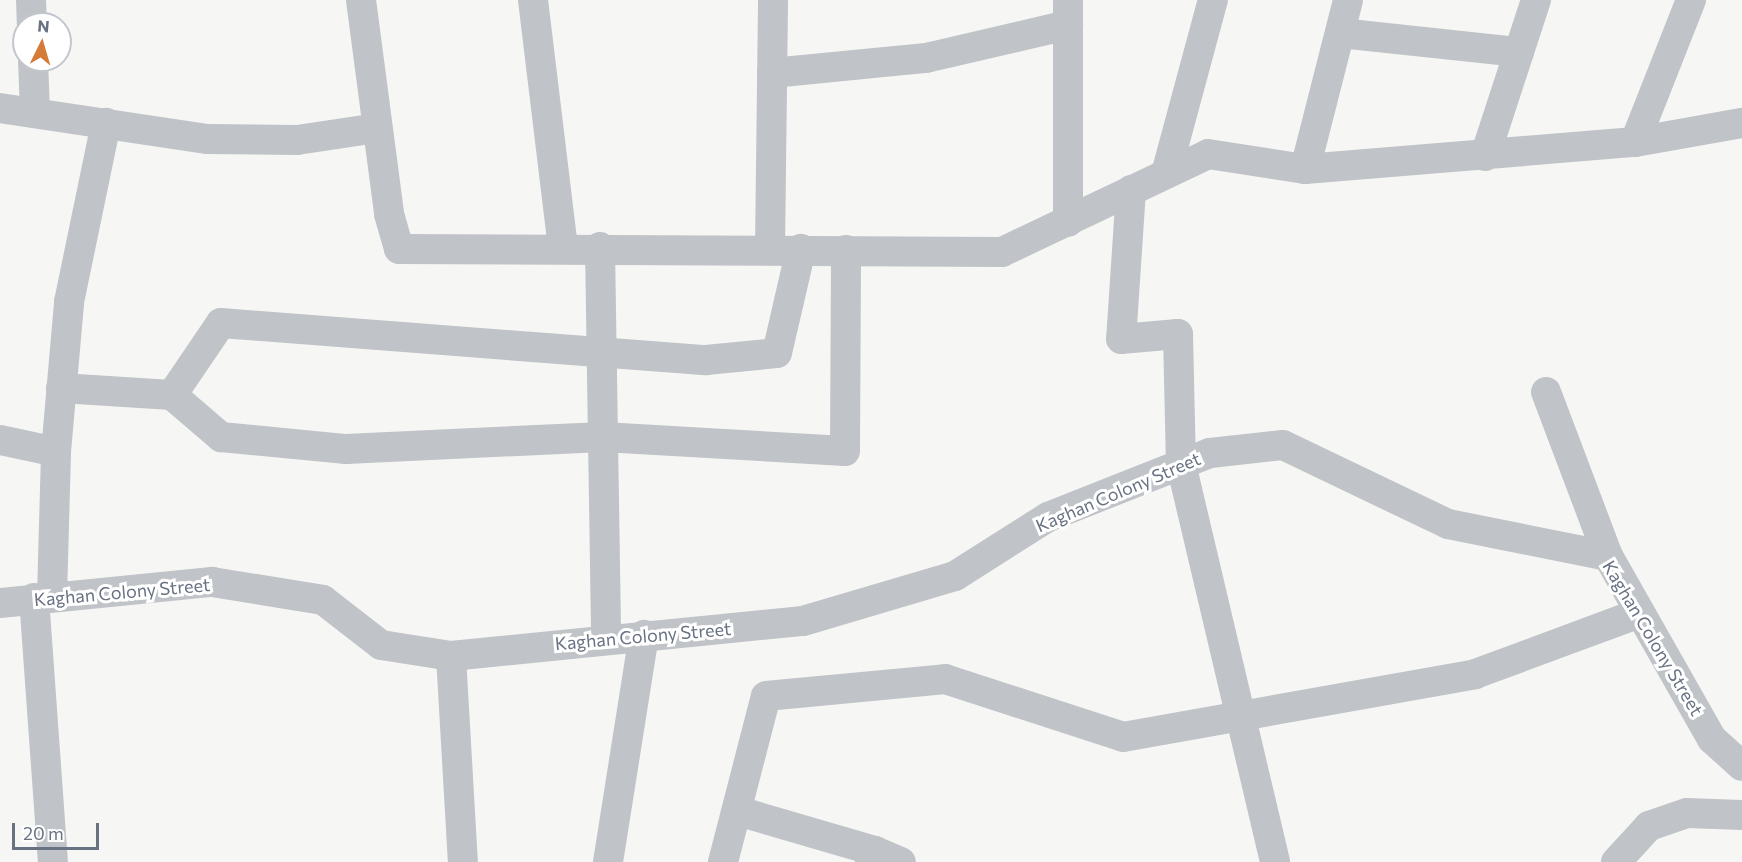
<!DOCTYPE html>
<style>
body{margin:0}
#map{position:relative;width:1742px;height:862px;overflow:hidden;background:#f6f7f4;font-family:Commissioner,sans-serif}
div>[style]{position:absolute}
.minor>*{height:30px;margin:-15px;padding:0 15px;transform-origin:15px;border-radius:15px;background:#c0c3c7}
span{translate:-50% -50%;white-space:nowrap;text-align:center;line-height:1.15;-webkit-text-stroke:6px #fff;paint-order:stroke}
.street-label{font-size:18px;color:#687283}
.north{position:absolute;left:12px;top:12px;width:60px;height:60px;box-sizing:border-box;background:#fff;border:2px solid #c3c7cd;border-radius:50%;rotate:5deg;font-size:16px;font-weight:700;line-height:24px;text-align:center;color:#687283}
.north::after{content:'';display:block;margin:auto;width:21px;height:27px;background:#d47b37;clip-path:polygon(50% 0,100% 100%,50% 72%,0 100%)}
.scale{position:absolute;left:12px;top:823px;width:87px;height:27px;box-sizing:border-box;border:3px solid #687283;border-top:0;padding-left:8px;font-size:18px;line-height:21px;white-space:nowrap;color:#687283;-webkit-text-stroke:4px #fff;paint-order:stroke}
</style>
<div id="map">
<div class="minor">
<div style="left:31px;top:0;width:24px;rotate:88deg"></div>
<div style="left:361px;top:0;width:216px;rotate:82.5deg"></div>
<div style="left:389px;top:214px;width:36px;rotate:74deg"></div>
<div style="left:399px;top:249px;width:603px;rotate:0.29deg"></div>
<div style="left:1002px;top:252px;width:228px;rotate:-25.4deg"></div>
<div style="left:1208px;top:154px;width:98px;rotate:8.8deg"></div>
<div style="left:1305px;top:169px;width:331px;rotate:-4.7deg"></div>
<div style="left:1635px;top:142px;width:109px;rotate:-10.1deg"></div>
<div style="left:533px;top:0;width:249px;rotate:83.1deg"></div>
<div style="left:1340px;top:33px;width:180px;rotate:6.1deg"></div>
<div style="left:33px;top:60px;width:53px;rotate:87.8deg"></div>
<div style="left:772px;top:73px;width:155px;rotate:-5.6deg"></div>
<div style="left:926px;top:58px;width:146px;rotate:-13.1deg"></div>
<div style="left:0;top:108px;width:210px;rotate:8.5deg"></div>
<div style="left:208px;top:139px;width:89px;rotate:0.6deg"></div>
<div style="left:297px;top:140px;width:81px;rotate:-8.5deg"></div>
<div style="left:1635px;top:142px;width:153px;rotate:-68.5deg"></div>
<div style="left:1485px;top:156px;width:164px;rotate:-71.9deg"></div>
<div style="left:1305px;top:169px;width:174px;rotate:-75.7deg"></div>
<div style="left:1167px;top:170px;width:176px;rotate:-74.9deg"></div>
<div style="left:1131px;top:190px;width:149px;rotate:93.8deg"></div>
<div style="left:1121px;top:339px;width:57px;rotate:-5deg"></div>
<div style="left:1178px;top:334px;width:130px;rotate:88.7deg"></div>
<div style="left:1181px;top:464px;width:409px;rotate:76.7deg"></div>
<div style="left:1068px;top:222px;width:222px;rotate:-90deg"></div>
<div style="left:600px;top:247px;width:392px;rotate:89.1deg"></div>
<div style="left:770px;top:249px;width:249px;rotate:-89.3deg"></div>
<div style="left:61px;top:388px;width:111px;rotate:3.6deg"></div>
<div style="left:172px;top:395px;width:65px;rotate:40.6deg"></div>
<div style="left:221px;top:437px;width:126px;rotate:5.5deg"></div>
<div style="left:346px;top:449px;width:257px;rotate:-2.7deg"></div>
<div style="left:603px;top:437px;width:242px;rotate:3.3deg"></div>
<div style="left:845px;top:451px;width:201px;rotate:-89.7deg"></div>
<div style="left:1546px;top:392px;width:175px;rotate:69.3deg"></div>
<div style="left:172px;top:395px;width:87px;rotate:-55.8deg"></div>
<div style="left:221px;top:323px;width:486px;rotate:4.4deg"></div>
<div style="left:706px;top:360px;width:71px;rotate:-5.6deg"></div>
<div style="left:777px;top:353px;width:107px;rotate:-77deg"></div>
<div style="left:0;top:440px;width:57px;rotate:12.1deg"></div>
<div style="left:52px;top:596px;width:144px;rotate:-88.4deg"></div>
<div style="left:56px;top:452px;width:151px;rotate:-85deg"></div>
<div style="left:69px;top:302px;width:183px;rotate:-78.3deg"></div>
<div style="left:34px;top:598px;width:265px;rotate:85.9deg"></div>
<div style="left:0;top:603px;width:213px;rotate:-5.7deg"></div>
<div style="left:212px;top:582px;width:112px;rotate:9.2deg"></div>
<div style="left:323px;top:600px;width:73px;rotate:37.8deg"></div>
<div style="left:381px;top:645px;width:71px;rotate:8.9deg"></div>
<div style="left:451px;top:656px;width:354px;rotate:-5.7deg"></div>
<div style="left:803px;top:621px;width:159px;rotate:-16.5deg"></div>
<div style="left:955px;top:576px;width:110px;rotate:-32.4deg"></div>
<div style="left:1048px;top:517px;width:174px;rotate:-21.6deg"></div>
<div style="left:1210px;top:453px;width:73px;rotate:-6.3deg"></div>
<div style="left:1283px;top:445px;width:183px;rotate:25.6deg"></div>
<div style="left:1448px;top:524px;width:163px;rotate:11.3deg"></div>
<div style="left:1608px;top:556px;width:210px;rotate:60.4deg"></div>
<div style="left:1712px;top:739px;width:40px;rotate:42deg"></div>
<div style="left:451px;top:656px;width:206px;rotate:86.7deg"></div>
<div style="left:738px;top:811px;width:143px;rotate:16.3deg"></div>
<div style="left:608px;top:862px;width:230px;rotate:-81deg"></div>
<div style="left:723px;top:862px;width:171px;rotate:-75.5deg"></div>
<div style="left:766px;top:696px;width:180px;rotate:-5.4deg"></div>
<div style="left:945px;top:679px;width:187px;rotate:18deg"></div>
<div style="left:1123px;top:737px;width:358px;rotate:-10.1deg"></div>
<div style="left:1475px;top:674px;width:176px;rotate:-20.3deg"></div>
<div style="left:870px;top:862px;width:12px;rotate:-66deg"></div>
<div style="left:875px;top:851px;width:28px;rotate:23deg"></div>
<div style="left:1616px;top:862px;width:49px;rotate:-47.5deg"></div>
<div style="left:1649px;top:826px;width:40px;rotate:-18.9deg"></div>
<div style="left:1687px;top:813px;width:55px;rotate:2.1deg"></div>
</div>
<div class="street-label">
<span style="left:1118px;top:492px;rotate:-23deg">Kaghan Colony Street</span>
<span style="left:122px;top:592px;rotate:-5deg">Kaghan Colony Street</span>
<span style="left:643px;top:636px;rotate:-5deg">Kaghan Colony Street</span>
<span style="left:1653px;top:638px;rotate:59deg">Kaghan Colony Street</span>
</div>
<div class="north">N</div>
<div class="scale">20 m</div>
</div>
